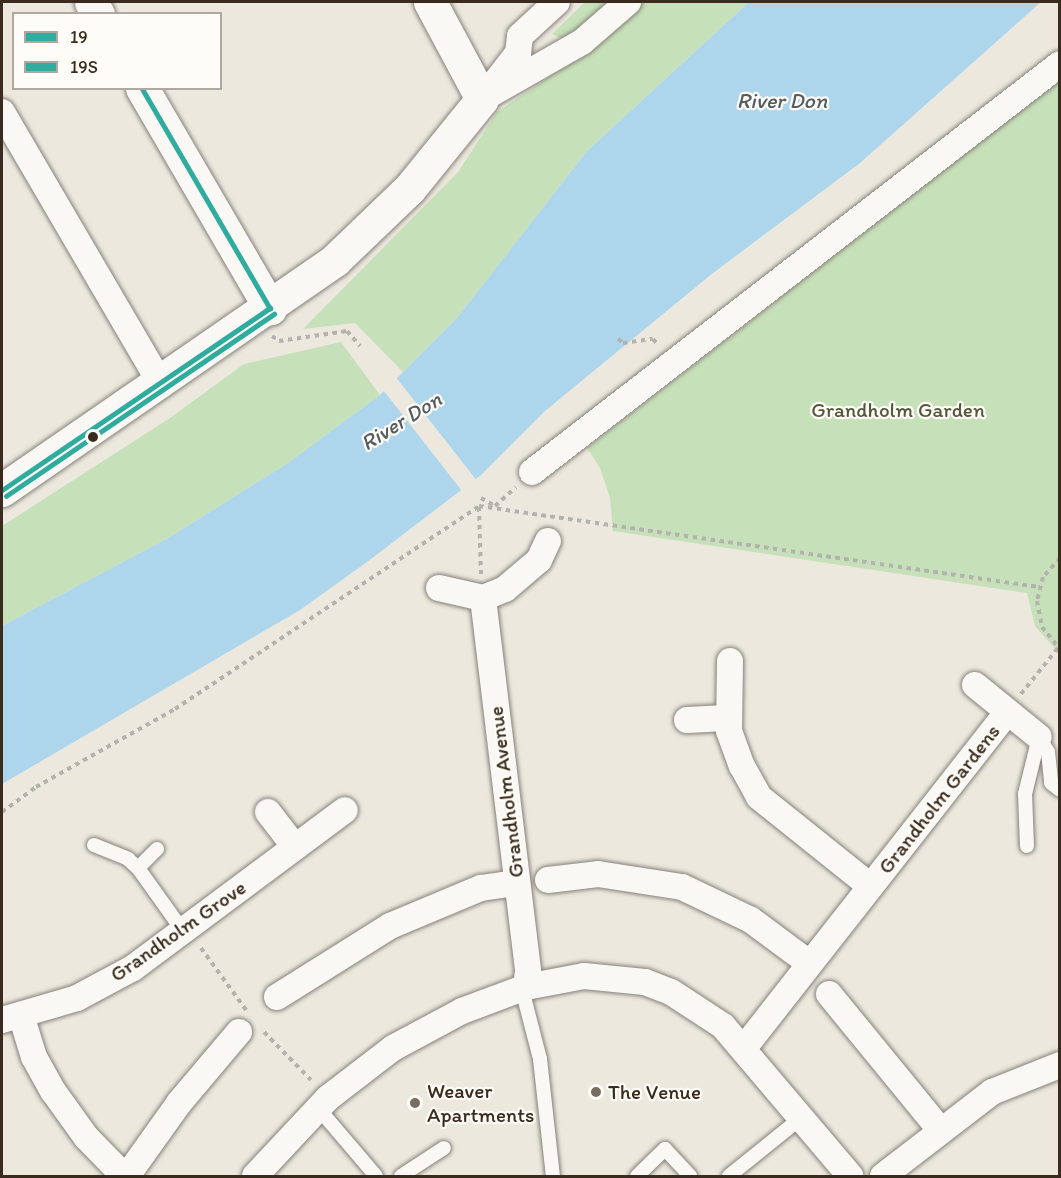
<!DOCTYPE html>
<style>
body{margin:0}
#map{position:relative;width:1061px;height:1178px;overflow:hidden;background:#ece8de;font-family:Itim,sans-serif}
div>[style]{position:absolute}
.green>*{inset:0;background:#c6e0b9}
.water>*{inset:0;background:#add6ed}
.pier>*{inset:0;background:#ece8de;transform-origin:0 0}
.path>*{height:4px;margin-top:-2px;transform-origin:0;background:repeating-linear-gradient(90deg,#b4b2ae 0 4.5px,transparent 0 9px)}
.roads{filter:drop-shadow(0 0 2px #868179) drop-shadow(0 0 2px #868179)}
.lane>*{height:14px;margin:-7px;padding:0 7px;transform-origin:7px;border-radius:7px;background:#f9f8f5}
.street>*{height:26px;margin:-13px;padding:0 13px;transform-origin:13px;border-radius:13px;background:#f9f8f5}
.secondary>*{height:33px;margin:-16.5px;padding:0 16.5px;transform-origin:16.5px;border-radius:16.5px;background:#f9f8f5}
.bus-1>*{height:4.5px;margin:-2.25px;padding:0 2.25px;transform-origin:2.25px;border-radius:2.25px;background:#30ac9f}
.bus-2>*{height:4.5px;margin:-2.25px;padding:0 2.25px;transform-origin:2.25px;border-radius:2.25px;background:#30ac9f}
.dots>*{width:16px;height:16px;translate:-50% -50%;box-sizing:border-box;border:3px solid #fdfcf7;border-radius:50%}
span{translate:-50% -50%;white-space:nowrap;text-align:center;line-height:1.15;-webkit-text-stroke:4.5px #fdfcf7;paint-order:stroke}
.park-label{font-size:21px;color:#56563d}
.street-label{font-size:21px;color:#3b2a1e}
.poi-label{font-size:21px;color:#3b2a1e}
.left{translate:0 -50%;text-align:left}
.water-label{font-size:22px;color:#555b5e;font-style:italic}
.frame{position:absolute;inset:0;border:3px solid #3b2a1e;pointer-events:none}
.legend{position:absolute;left:12px;top:12px;width:210px;height:78px;box-sizing:border-box;background:#fdfcf7;border:2px solid #afa8a0;margin:0;padding:8px 10px;list-style:none;font-size:18px;color:#3b2a1e}
.legend li{display:flex;align-items:center;gap:12px;height:30px}
.legend b{width:30px;border:2px solid #afa8a0}
</style>
<div id="map">
<div class="green">
<div style="clip-path:polygon(585px 2px,613px 2px,567px 41px,552px 34px)"></div>
<div style="clip-path:polygon(644px 2px,749px 2px,587px 151px,457px 318px,403px 372px,355px 323px,303px 329px,458px 172px,497px 112px,579px 57px)"></div>
<div style="clip-path:polygon(1059px 81px,1059px 653px,1035px 626px,1027px 593px,613px 531px,610px 498px,600px 468px,587px 448px)"></div>
<div style="clip-path:polygon(341px 342px,380px 395px,288px 463px,170px 537px,2px 626px,2px 526px,170px 418px,244px 364px)"></div>
</div>
<div class="water">
<div style="clip-path:polygon(749px 2px,1041px 2px,860px 163px,713px 273px,545px 411px,481px 475px,367px 562px,300px 610px,2px 784px,2px 626px,170px 537px,288px 463px,380px 395px,457px 318px,587px 151px)"></div>
</div>
<div class="pier">
<div style="left:395px;top:376px;width:134px;height:18px;rotate:52deg"></div>
</div>
<div class="path">
<div style="left:272px;top:336px;width:9px;rotate:36deg"></div>
<div style="left:279px;top:341px;width:69px;rotate:-8.4deg"></div>
<div style="left:347px;top:331px;width:20px;rotate:49deg"></div>
<div style="left:618px;top:339px;width:6px;rotate:39deg"></div>
<div style="left:623px;top:343px;width:30px;rotate:-8deg"></div>
<div style="left:653px;top:339px;width:8px;rotate:50deg"></div>
<div style="left:481px;top:498px;width:16px;rotate:30deg"></div>
<div style="left:495px;top:506px;width:28px;rotate:-42deg"></div>
<div style="left:479px;top:507px;width:67px;rotate:88.3deg"></div>
<div style="left:1060px;top:558px;width:25px;rotate:132deg"></div>
<div style="left:1043px;top:577px;width:25px;rotate:104deg"></div>
<div style="left:1037px;top:601px;width:26px;rotate:79deg"></div>
<div style="left:1042px;top:627px;width:28px;rotate:51deg"></div>
<div style="left:1021px;top:694px;width:59px;rotate:-51.2deg"></div>
<div style="left:2px;top:812px;width:42px;rotate:-36.3deg"></div>
<div style="left:36px;top:787px;width:159px;rotate:-29.3deg"></div>
<div style="left:175px;top:709px;width:366px;rotate:-33.7deg"></div>
<div style="left:479px;top:506px;width:566px;rotate:8.23deg"></div>
<div style="left:201px;top:948px;width:77px;rotate:54deg"></div>
<div style="left:264px;top:1032px;width:67px;rotate:45.6deg"></div>
</div>
<div class="roads">
<div class="lane">
<div style="left:1039px;top:737px;width:17px;rotate:59deg"></div>
<div style="left:1048px;top:752px;width:31px;rotate:84deg"></div>
<div style="left:1051px;top:783px;width:11px;rotate:38deg"></div>
<div style="left:94px;top:845px;width:37px;rotate:22deg"></div>
<div style="left:128px;top:859px;width:13px;rotate:42deg"></div>
<div style="left:138px;top:868px;width:77px;rotate:54.5deg"></div>
<div style="left:1027px;top:846px;width:52px;rotate:-92.2deg"></div>
<div style="left:1025px;top:794px;width:59px;rotate:-76.2deg"></div>
<div style="left:138px;top:868px;width:27px;rotate:-45deg"></div>
<div style="left:526px;top:987px;width:14px;rotate:94deg"></div>
<div style="left:525px;top:1001px;width:60px;rotate:75.5deg"></div>
<div style="left:540px;top:1059px;width:118px;rotate:83.7deg"></div>
<div style="left:318px;top:1108px;width:89px;rotate:49.5deg"></div>
<div style="left:401px;top:1176px;width:51px;rotate:-33.1deg"></div>
<div style="left:637px;top:1176px;width:39px;rotate:-44deg"></div>
<div style="left:665px;top:1149px;width:37px;rotate:47deg"></div>
<div style="left:729px;top:1176px;width:94px;rotate:-38.9deg"></div>
</div>
<div class="street">
<div style="left:490px;top:89px;width:46px;rotate:-52.1deg"></div>
<div style="left:518px;top:53px;width:17px;rotate:-83deg"></div>
<div style="left:520px;top:36px;width:50px;rotate:-42.6deg"></div>
<div style="left:482px;top:99px;width:115px;rotate:-29.7deg"></div>
<div style="left:582px;top:42px;width:61px;rotate:-41deg"></div>
<div style="left:2px;top:112px;width:313px;rotate:59.7deg"></div>
<div style="left:532px;top:472px;width:667px;rotate:-37.69deg"></div>
<div style="left:439px;top:588px;width:45px;rotate:12.8deg"></div>
<div style="left:483px;top:598px;width:24px;rotate:-22deg"></div>
<div style="left:505px;top:589px;width:45px;rotate:-40.5deg"></div>
<div style="left:539px;top:560px;width:21px;rotate:-65deg"></div>
<div style="left:483px;top:598px;width:376px;rotate:83.1deg"></div>
<div style="left:528px;top:971px;width:16px;rotate:97deg"></div>
<div style="left:730px;top:661px;width:70px;rotate:90.8deg"></div>
<div style="left:729px;top:731px;width:37px;rotate:70deg"></div>
<div style="left:742px;top:766px;width:35px;rotate:61deg"></div>
<div style="left:759px;top:797px;width:142px;rotate:38.7deg"></div>
<div style="left:975px;top:685px;width:82px;rotate:39.1deg"></div>
<div style="left:687px;top:720px;width:39px;rotate:-3deg"></div>
<div style="left:268px;top:812px;width:44px;rotate:52.4deg"></div>
<div style="left:548px;top:880px;width:50px;rotate:-6.8deg"></div>
<div style="left:598px;top:874px;width:85px;rotate:8.8deg"></div>
<div style="left:682px;top:887px;width:76px;rotate:25.6deg"></div>
<div style="left:751px;top:920px;width:72px;rotate:36.6deg"></div>
<div style="left:829px;top:994px;width:177px;rotate:50.7deg"></div>
<div style="left:277px;top:997px;width:133px;rotate:-32.1deg"></div>
<div style="left:390px;top:926px;width:99px;rotate:-22.7deg"></div>
<div style="left:481px;top:888px;width:36px;rotate:-8deg"></div>
<div style="left:21px;top:1015px;width:44px;rotate:72.8deg"></div>
<div style="left:34px;top:1057px;width:39px;rotate:61deg"></div>
<div style="left:53px;top:1091px;width:57px;rotate:54.3deg"></div>
<div style="left:86px;top:1137px;width:54px;rotate:45.7deg"></div>
<div style="left:2px;top:1020px;width:78px;rotate:-16.3deg"></div>
<div style="left:77px;top:998px;width:64px;rotate:-28.2deg"></div>
<div style="left:133px;top:968px;width:264px;rotate:-36.7deg"></div>
<div style="left:744px;top:1048px;width:427px;rotate:-51.9deg"></div>
<div style="left:127px;top:1176px;width:90px;rotate:-54.5deg"></div>
<div style="left:179px;top:1103px;width:93px;rotate:-49.8deg"></div>
<div style="left:255px;top:1176px;width:107px;rotate:-46.9deg"></div>
<div style="left:328px;top:1098px;width:82px;rotate:-37.6deg"></div>
<div style="left:393px;top:1048px;width:78px;rotate:-28.2deg"></div>
<div style="left:462px;top:1011px;width:68px;rotate:-20.6deg"></div>
<div style="left:526px;top:987px;width:59px;rotate:-10.7deg"></div>
<div style="left:584px;top:976px;width:61px;rotate:5.6deg"></div>
<div style="left:645px;top:982px;width:28px;rotate:21deg"></div>
<div style="left:671px;top:992px;width:62px;rotate:33.2deg"></div>
<div style="left:723px;top:1026px;width:197px;rotate:49.7deg"></div>
<div style="left:883px;top:1176px;width:138px;rotate:-37.6deg"></div>
<div style="left:992px;top:1092px;width:73px;rotate:-21.7deg"></div>
</div>
<div class="secondary">
<div style="left:91px;top:2px;width:14px;rotate:60deg"></div>
<div style="left:142px;top:88px;width:255px;rotate:59.8deg"></div>
<div style="left:2px;top:490px;width:405px;rotate:-34.6deg"></div>
<div style="left:335px;top:260px;width:104px;rotate:-43.8deg"></div>
<div style="left:410px;top:188px;width:114px;rotate:-51deg"></div>
<div style="left:482px;top:99px;width:110px;rotate:-118.2deg"></div>
</div>
</div>
<div class="bus-1">
<div style="left:142px;top:88px;width:255px;rotate:59.8deg"></div>
<div style="left:2px;top:490px;width:324px;rotate:-34.2deg"></div>
</div>
<div class="bus-2">
<div style="left:6px;top:496px;width:324px;rotate:-34.2deg"></div>
</div>
<div class="dots">
<div style="left:93px;top:437px;background:#3b2a1e"></div>
<div style="left:596px;top:1092px;background:#796c61"></div>
<div style="left:415px;top:1103px;background:#796c61"></div>
</div>
<div class="park-label">
<span style="left:898px;top:410px">Grandholm Garden</span>
</div>
<div class="street-label">
<span style="left:506px;top:792px;rotate:-97deg">Grandholm Avenue</span>
<span style="left:939px;top:799px;rotate:-52deg">Grandholm Gardens</span>
<span style="left:178px;top:931px;rotate:-35deg">Grandholm Grove</span>
</div>
<div class="poi-label">
<span class="left" style="left:427px;top:1103px">Weaver<br>Apartments</span>
<span class="left" style="left:608px;top:1092px">The Venue</span>
</div>
<div class="water-label">
<span style="left:782px;top:101px">River Don</span>
<span style="left:401px;top:421px;rotate:-32deg">River Don</span>
</div>
<div class="frame"></div>
<ul class="legend">
<li><b style="height:8px;background:#30ac9f"></b>19</li>
<li><b style="height:8px;background:#30ac9f"></b>19S</li>
</ul>
</div>
